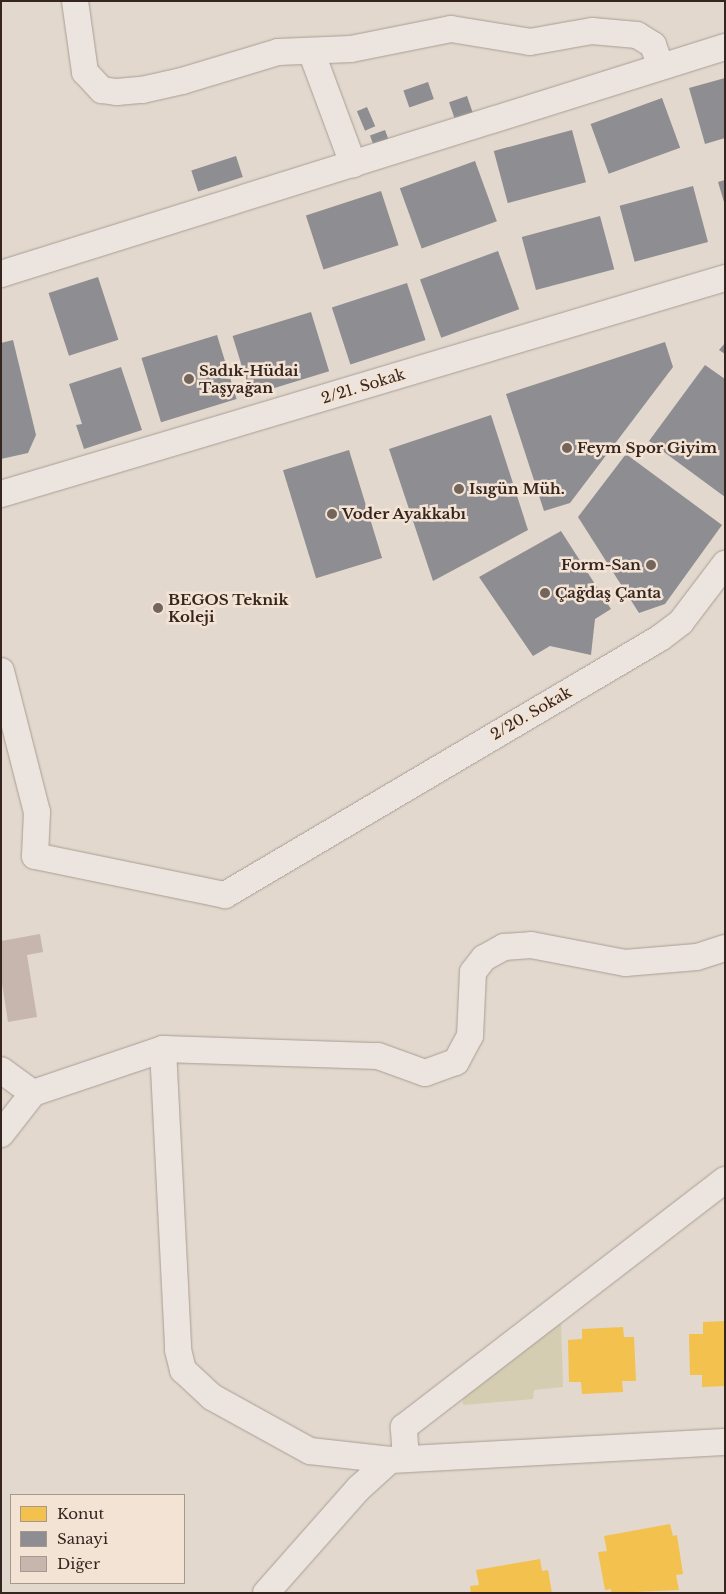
<!DOCTYPE html>
<meta charset="utf-8">
<style>
body{margin:0}
#map{position:relative;width:726px;height:1594px;overflow:hidden;background:#e3d8cd;font-family:"Libre Baskerville",serif}
div>[style]{position:absolute}
.green>*{inset:0;background:#d5cdb1}
.homes>*{inset:0;background:#f2c14e}
.industry>*{inset:0;background:#8d8d92;transform-origin:0 0}
.building>*{inset:0;background:#c6b6ae}
.roads{filter:drop-shadow(0 0 1px #a89e96) drop-shadow(0 0 1px #a89e96)}
.minor>*{height:26px;margin:-13px;padding:0 13px;transform-origin:13px;border-radius:13px;background:#ece5df}
.dots>*{width:14px;height:14px;translate:-50% -50%;box-sizing:border-box;border:2px solid #f3e3d4;border-radius:50%}
span{translate:-50% -50%;white-space:nowrap;text-align:center;line-height:1.15;-webkit-text-stroke:5px #f3e3d4;paint-order:stroke}
.poi-label{font-size:15px;color:#36251f;font-weight:700}
.left{translate:0 -50%;text-align:left}
.right{translate:-100% -50%;text-align:right}
.street-label{font-size:15px;color:#36251f}
.frame{position:absolute;inset:0;border:2px solid #36251f;pointer-events:none}
.legend{position:absolute;left:10px;top:1494px;width:175px;height:90px;box-sizing:border-box;background:#f3e3d4;border:1px solid #a7978c;margin:0;padding:6px 9px;list-style:none;font-size:15px;color:#36251f}
.legend li{display:flex;align-items:center;gap:10px;height:25px}
.legend b{width:25px;border:1px solid #a7978c}
</style>
<div id="map">
<div class="green">
<div style="clip-path:polygon(561px 1321px,563px 1387px,534px 1390px,533px 1399px,463px 1405px,462px 1396px)"></div>
</div>
<div class="homes">
<div style="clip-path:polygon(725px 1321px,725px 1386px,702px 1387px,702px 1375px,690px 1375px,689px 1334px,703px 1334px,703px 1322px)"></div>
<div style="clip-path:polygon(623px 1327px,624px 1337px,634px 1337px,636px 1381px,622px 1381px,623px 1392px,582px 1394px,581px 1382px,569px 1382px,568px 1340px,582px 1339px,582px 1329px)"></div>
<div style="clip-path:polygon(670px 1524px,673px 1536px,677px 1535px,683px 1574px,676px 1575px,679px 1590px,611px 1593px,611px 1589px,605px 1590px,598px 1552px,607px 1551px,604px 1536px)"></div>
<div style="clip-path:polygon(540px 1559px,542px 1571px,548px 1570px,552px 1593px,471px 1593px,470px 1586px,479px 1585px,476px 1570px)"></div>
</div>
<div class="industry">
<div style="clip-path:polygon(725px 78px,725px 138px,705px 144px,689px 88px)"></div>
<div style="left:428px;top:82px;width:18px;height:26px;rotate:71deg"></div>
<div style="left:467px;top:96px;width:18px;height:19px;rotate:71deg"></div>
<div style="left:662px;top:98px;width:53px;height:76px;rotate:70deg"></div>
<div style="left:367px;top:107px;width:21px;height:11px;rotate:67deg"></div>
<div style="left:385px;top:130px;width:12px;height:16px;rotate:70deg"></div>
<div style="left:572px;top:130px;width:54px;height:81px;rotate:75deg"></div>
<div style="left:236px;top:156px;width:22px;height:47px;rotate:72deg"></div>
<div style="left:475px;top:161px;width:64px;height:80px;rotate:70deg"></div>
<div style="clip-path:polygon(725px 180px,725px 202px,724px 202px,718px 182px)"></div>
<div style="left:693px;top:186px;width:58px;height:76px;rotate:75deg"></div>
<div style="left:381px;top:191px;width:57px;height:79px;rotate:72deg"></div>
<div style="left:600px;top:216px;width:55px;height:81px;rotate:75deg"></div>
<div style="left:498px;top:251px;width:62px;height:83px;rotate:70deg"></div>
<div style="left:98px;top:277px;width:66px;height:52px;rotate:72deg"></div>
<div style="left:407px;top:283px;width:60px;height:79px;rotate:72deg"></div>
<div style="left:311px;top:312px;width:62px;height:82px;rotate:73deg"></div>
<div style="left:217px;top:335px;width:67px;height:79px;rotate:73deg"></div>
<div style="clip-path:polygon(13px 340px,36px 435px,28px 453px,1px 459px,1px 343px)"></div>
<div style="clip-path:polygon(665px 342px,673px 367px,570px 503px,544px 511px,506px 394px)"></div>
<div style="clip-path:polygon(725px 343px,725px 354px,719px 350px)"></div>
<div style="clip-path:polygon(705px 365px,725px 379px,725px 497px,649px 441px)"></div>
<div style="clip-path:polygon(121px 367px,142px 430px,84px 449px,76px 425px,82px 424px,69px 384px)"></div>
<div style="clip-path:polygon(491px 415px,528px 530px,433px 581px,389px 449px)"></div>
<div style="left:349px;top:450px;width:113px;height:69px;rotate:73deg"></div>
<div style="clip-path:polygon(626px 454px,722px 525px,665px 604px,639px 613px,578px 517px)"></div>
<div style="clip-path:polygon(561px 531px,611px 609px,595px 619px,591px 655px,550px 646px,533px 656px,479px 577px)"></div>
</div>
<div class="building">
<div style="clip-path:polygon(40px 934px,43px 952px,27px 955px,37px 1017px,8px 1022px,1px 977px,1px 941px)"></div>
</div>
<div class="roads">
<div class="minor">
<div style="left:75px;top:1px;width:72px;rotate:82deg"></div>
<div style="left:85px;top:72px;width:25px;rotate:47deg"></div>
<div style="left:102px;top:90px;width:15px;rotate:8deg"></div>
<div style="left:117px;top:92px;width:25px;rotate:-5deg"></div>
<div style="left:142px;top:90px;width:41px;rotate:-12.7deg"></div>
<div style="left:182px;top:81px;width:100px;rotate:-16.8deg"></div>
<div style="left:278px;top:52px;width:73px;rotate:-2.4deg"></div>
<div style="left:351px;top:49px;width:102px;rotate:-11.3deg"></div>
<div style="left:451px;top:29px;width:80px;rotate:9.3deg"></div>
<div style="left:530px;top:42px;width:63px;rotate:-10.1deg"></div>
<div style="left:592px;top:31px;width:45px;rotate:5.1deg"></div>
<div style="left:637px;top:35px;width:19px;rotate:32deg"></div>
<div style="left:653px;top:45px;width:23px;rotate:70deg"></div>
<div style="left:311px;top:51px;width:121px;rotate:69.6deg"></div>
<div style="left:1px;top:274px;width:759px;rotate:-17.41deg"></div>
<div style="left:1px;top:494px;width:756px;rotate:-16.61deg"></div>
<div style="left:1px;top:671px;width:146px;rotate:75.7deg"></div>
<div style="left:37px;top:812px;width:44px;rotate:92.6deg"></div>
<div style="left:35px;top:856px;width:194px;rotate:11.6deg"></div>
<div style="left:225px;top:895px;width:505px;rotate:-30.57deg"></div>
<div style="left:660px;top:638px;width:26px;rotate:-37deg"></div>
<div style="left:681px;top:622px;width:73px;rotate:-52.8deg"></div>
<div style="left:163px;top:1049px;width:301px;rotate:87.1deg"></div>
<div style="left:178px;top:1350px;width:21px;rotate:76deg"></div>
<div style="left:183px;top:1370px;width:40px;rotate:43deg"></div>
<div style="left:212px;top:1397px;width:112px;rotate:28.9deg"></div>
<div style="left:310px;top:1451px;width:81px;rotate:6.4deg"></div>
<div style="left:1px;top:1070px;width:39px;rotate:36deg"></div>
<div style="left:33px;top:1093px;width:137px;rotate:-18.7deg"></div>
<div style="left:163px;top:1049px;width:215px;rotate:1.9deg"></div>
<div style="left:378px;top:1056px;width:50px;rotate:19.9deg"></div>
<div style="left:425px;top:1073px;width:33px;rotate:-20deg"></div>
<div style="left:456px;top:1062px;width:30px;rotate:-62deg"></div>
<div style="left:470px;top:1036px;width:64px;rotate:-87.3deg"></div>
<div style="left:473px;top:972px;width:18px;rotate:-52deg"></div>
<div style="left:484px;top:958px;width:23px;rotate:-29deg"></div>
<div style="left:504px;top:947px;width:27px;rotate:-4deg"></div>
<div style="left:531px;top:945px;width:96px;rotate:10.8deg"></div>
<div style="left:625px;top:963px;width:72px;rotate:-4.8deg"></div>
<div style="left:697px;top:957px;width:29px;rotate:-18deg"></div>
<div style="left:1px;top:1134px;width:52px;rotate:-52deg"></div>
<div style="left:406px;top:1459px;width:32px;rotate:-94deg"></div>
<div style="left:404px;top:1427px;width:405px;rotate:-37.6deg"></div>
<div style="left:266px;top:1593px;width:140px;rotate:-48.5deg"></div>
<div style="left:359px;top:1488px;width:42px;rotate:-42.1deg"></div>
<div style="left:390px;top:1460px;width:335px;rotate:-3.1deg"></div>
</div>
</div>
<div class="dots">
<div style="left:189px;top:379px;background:#73645c"></div>
<div style="left:567px;top:448px;background:#73645c"></div>
<div style="left:459px;top:489px;background:#73645c"></div>
<div style="left:332px;top:514px;background:#73645c"></div>
<div style="left:651px;top:565px;background:#73645c"></div>
<div style="left:545px;top:593px;background:#73645c"></div>
<div style="left:158px;top:608px;background:#73645c"></div>
</div>
<div class="poi-label">
<span class="left" style="left:199px;top:379px">Sadık-Hüdai<br>Taşyağan</span>
<span class="left" style="left:577px;top:448px">Feym Spor Giyim</span>
<span class="left" style="left:469px;top:489px">Isıgün Müh.</span>
<span class="left" style="left:342px;top:514px">Voder Ayakkabı</span>
<span class="right" style="left:641px;top:565px">Form-San</span>
<span class="left" style="left:555px;top:593px">Çağdaş Çanta</span>
<span class="left" style="left:168px;top:608px">BEGOS Teknik<br>Koleji</span>
</div>
<div class="street-label">
<span style="left:363px;top:386px;rotate:-17deg">2/21. Sokak</span>
<span style="left:531px;top:713px;rotate:-30deg">2/20. Sokak</span>
</div>
<div class="frame"></div>
<ul class="legend">
<li><b style="height:14px;background:#f2c14e"></b>Konut</li>
<li><b style="height:14px;background:#8d8d92"></b>Sanayi</li>
<li><b style="height:14px;background:#c6b6ae"></b>Diğer</li>
</ul>
</div>
